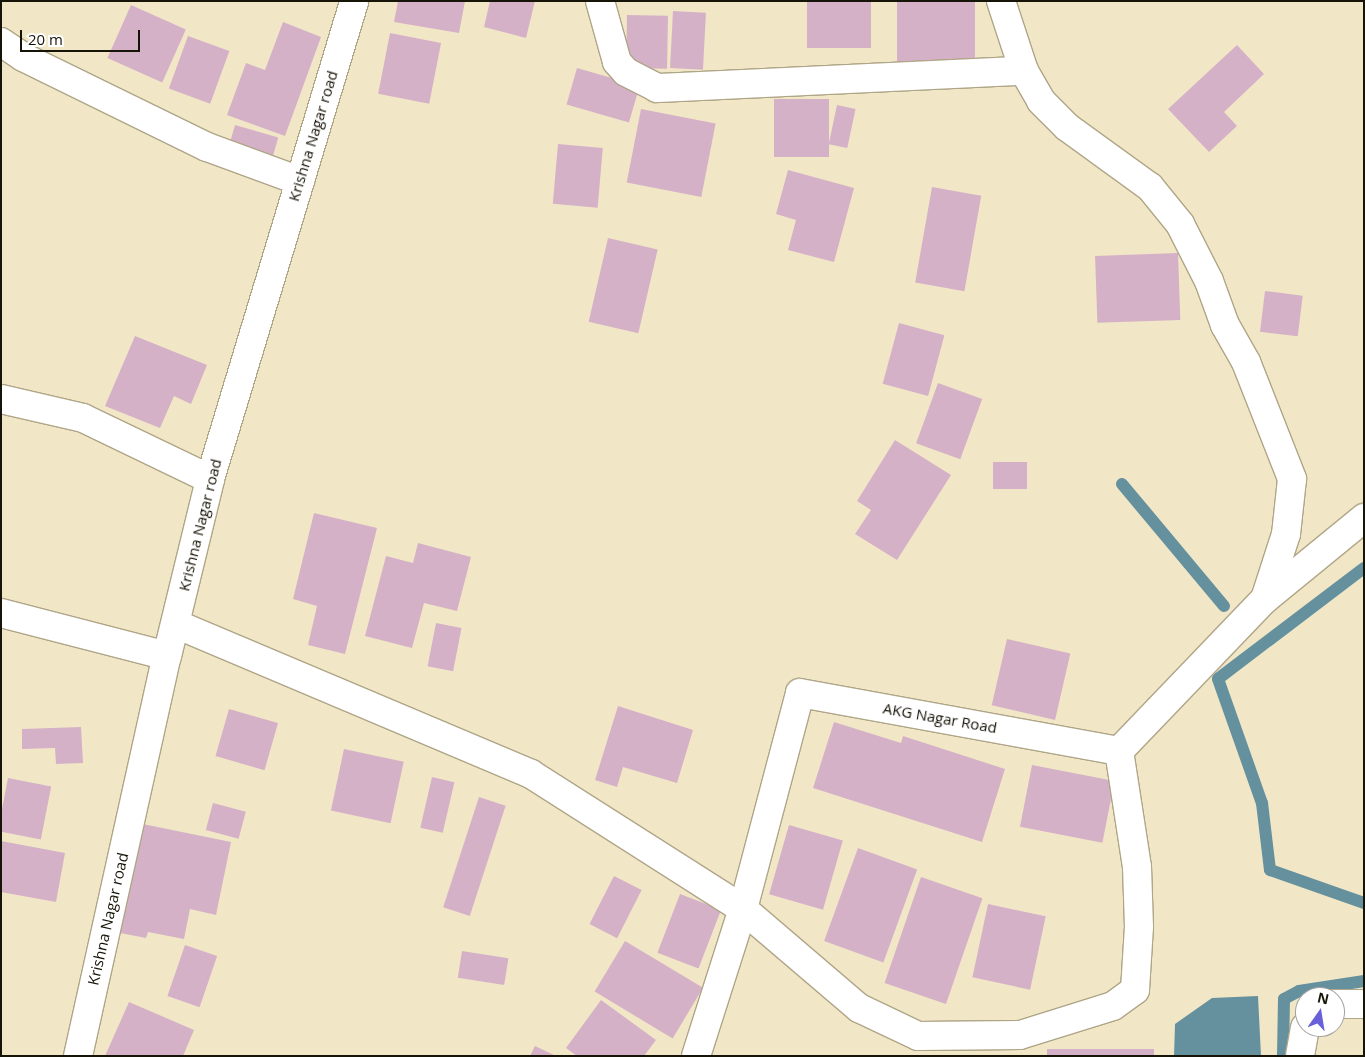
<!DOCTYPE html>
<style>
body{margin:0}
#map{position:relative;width:1365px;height:1057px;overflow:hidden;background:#f1e7c7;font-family:"Open Sans",sans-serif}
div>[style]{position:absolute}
.water>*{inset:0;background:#65909d}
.stream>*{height:12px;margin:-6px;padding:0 6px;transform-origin:6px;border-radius:6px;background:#65909d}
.building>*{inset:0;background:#d5b1c7;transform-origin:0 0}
.roads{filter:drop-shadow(1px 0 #afa587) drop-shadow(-1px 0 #afa587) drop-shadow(0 1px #afa587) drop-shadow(0 -1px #afa587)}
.minor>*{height:28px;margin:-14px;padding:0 14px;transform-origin:14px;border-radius:14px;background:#fff}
span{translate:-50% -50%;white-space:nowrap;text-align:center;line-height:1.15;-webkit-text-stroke:4.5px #fff;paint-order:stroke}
.street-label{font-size:15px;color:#161307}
.frame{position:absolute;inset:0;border:2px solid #161307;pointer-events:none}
.north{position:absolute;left:1295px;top:987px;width:50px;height:50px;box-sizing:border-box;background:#fff;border:1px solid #a2a19c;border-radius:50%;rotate:13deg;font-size:14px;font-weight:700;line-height:20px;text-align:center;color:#161307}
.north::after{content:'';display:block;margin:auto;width:18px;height:22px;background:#6760d9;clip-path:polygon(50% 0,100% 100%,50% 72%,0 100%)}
.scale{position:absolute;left:20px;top:30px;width:120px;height:22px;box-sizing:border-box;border:2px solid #161307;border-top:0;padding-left:6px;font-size:15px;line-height:18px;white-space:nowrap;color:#161307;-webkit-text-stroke:4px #fff;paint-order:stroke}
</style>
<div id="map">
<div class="water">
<i style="clip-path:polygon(1258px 996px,1261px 1056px,1174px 1056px,1175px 1024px,1212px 998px)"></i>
</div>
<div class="stream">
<i style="left:1122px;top:484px;width:159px;rotate:50.1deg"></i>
<i style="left:1364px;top:568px;width:183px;rotate:142.8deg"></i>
<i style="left:1218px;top:679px;width:132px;rotate:70.5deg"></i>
<i style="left:1262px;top:803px;width:67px;rotate:83.2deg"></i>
<i style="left:1270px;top:870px;width:100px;rotate:19.3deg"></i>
<i style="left:1283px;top:1056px;width:57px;rotate:-89deg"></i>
<i style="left:1284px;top:999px;width:17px;rotate:-28deg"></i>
<i style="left:1299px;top:991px;width:66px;rotate:-8.7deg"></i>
</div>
<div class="building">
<i style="clip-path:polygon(398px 1px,465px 1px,459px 33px,394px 22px)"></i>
<i style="clip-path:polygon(490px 1px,535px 1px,526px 38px,484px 27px)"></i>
<i style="left:807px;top:1px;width:64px;height:47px"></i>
<i style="left:897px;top:1px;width:78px;height:63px"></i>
<i style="left:131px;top:5px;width:60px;height:58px;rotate:24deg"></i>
<i style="left:673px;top:11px;width:33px;height:57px;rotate:3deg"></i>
<i style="left:627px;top:15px;width:41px;height:53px;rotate:1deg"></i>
<i style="clip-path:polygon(283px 22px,321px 37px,285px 136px,227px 115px,246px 63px,265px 70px)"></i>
<i style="left:390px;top:33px;width:52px;height:62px;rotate:11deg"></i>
<i style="left:188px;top:36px;width:44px;height:56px;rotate:20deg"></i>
<i style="clip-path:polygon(1237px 45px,1264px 74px,1224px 112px,1237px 126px,1209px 152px,1168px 109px)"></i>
<i style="left:577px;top:68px;width:65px;height:38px;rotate:16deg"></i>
<i style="left:774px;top:99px;width:55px;height:58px"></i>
<i style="left:837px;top:105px;width:19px;height:40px;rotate:12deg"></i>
<i style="left:641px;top:109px;width:76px;height:75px;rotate:11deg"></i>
<i style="left:235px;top:125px;width:45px;height:20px;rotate:16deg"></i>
<i style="left:558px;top:144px;width:45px;height:60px;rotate:5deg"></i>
<i style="clip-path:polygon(788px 170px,854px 188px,834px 262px,788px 250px,796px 220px,776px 214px)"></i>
<i style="left:932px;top:187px;width:50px;height:97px;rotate:10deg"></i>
<i style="left:608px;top:238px;width:51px;height:86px;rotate:13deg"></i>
<i style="left:1178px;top:253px;width:67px;height:83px;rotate:88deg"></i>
<i style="left:1265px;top:291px;width:38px;height:41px;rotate:7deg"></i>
<i style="left:899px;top:323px;width:47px;height:63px;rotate:15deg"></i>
<i style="clip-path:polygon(135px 336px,207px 365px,191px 404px,174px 396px,160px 428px,105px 406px)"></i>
<i style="left:938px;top:383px;width:47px;height:64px;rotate:20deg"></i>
<i style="clip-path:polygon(895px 440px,951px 475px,897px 560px,855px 534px,871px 510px,857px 501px)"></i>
<i style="left:993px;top:462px;width:34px;height:27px"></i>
<i style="clip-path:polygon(314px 513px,377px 528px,345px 654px,308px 645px,317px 606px,293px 599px)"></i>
<i style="clip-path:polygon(418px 543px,471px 557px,457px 611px,424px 603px,412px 648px,365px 636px,386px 556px,413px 563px)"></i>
<i style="left:436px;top:623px;width:26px;height:44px;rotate:11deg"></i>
<i style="left:1007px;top:639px;width:65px;height:68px;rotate:13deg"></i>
<i style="clip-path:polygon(618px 706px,693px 730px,677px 783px,623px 767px,617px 787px,595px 780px)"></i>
<i style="left:229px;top:709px;width:51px;height:49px;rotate:16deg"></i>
<i style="clip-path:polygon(834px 722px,901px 743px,903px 736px,1005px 769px,982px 842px,813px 788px)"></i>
<i style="clip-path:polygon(81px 727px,83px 763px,56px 764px,55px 748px,22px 749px,22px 729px)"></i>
<i style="left:344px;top:749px;width:61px;height:63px;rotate:12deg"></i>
<i style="left:1032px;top:765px;width:84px;height:63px;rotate:11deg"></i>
<i style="left:432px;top:777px;width:23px;height:52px;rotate:13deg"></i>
<i style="left:8px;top:778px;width:44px;height:54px;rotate:11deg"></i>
<i style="left:479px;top:797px;width:28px;height:116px;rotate:18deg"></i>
<i style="left:213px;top:803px;width:34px;height:28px;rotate:15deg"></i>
<i style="clip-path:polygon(138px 823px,231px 842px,216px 915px,190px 909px,184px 939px,148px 932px,146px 938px,115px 932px)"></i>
<i style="left:789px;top:825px;width:56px;height:72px;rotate:16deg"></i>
<i style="clip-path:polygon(1px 841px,65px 853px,56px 902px,1px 892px)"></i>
<i style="left:858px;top:848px;width:63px;height:99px;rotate:20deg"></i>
<i style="left:614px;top:876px;width:31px;height:54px;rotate:27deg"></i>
<i style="left:921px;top:877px;width:65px;height:112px;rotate:19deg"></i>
<i style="left:680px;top:894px;width:44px;height:63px;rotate:21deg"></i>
<i style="left:988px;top:904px;width:59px;height:75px;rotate:12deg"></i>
<i style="left:625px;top:941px;width:91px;height:59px;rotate:31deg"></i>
<i style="left:185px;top:945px;width:34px;height:54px;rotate:19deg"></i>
<i style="left:462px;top:951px;width:47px;height:27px;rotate:9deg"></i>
<i style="clip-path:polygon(601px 1000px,656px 1040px,644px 1056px,577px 1056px,566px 1048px)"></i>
<i style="clip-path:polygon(129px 1002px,194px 1030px,183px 1056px,105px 1056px)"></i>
<i style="clip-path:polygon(535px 1046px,556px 1056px,530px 1056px)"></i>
<i style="left:1047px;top:1049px;width:107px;height:7px"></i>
</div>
<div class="roads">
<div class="minor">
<i style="left:600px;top:1px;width:63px;rotate:74.4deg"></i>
<i style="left:617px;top:62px;width:13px;rotate:48deg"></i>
<i style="left:626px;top:72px;width:35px;rotate:27deg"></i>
<i style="left:657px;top:88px;width:367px;rotate:-2.7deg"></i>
<i style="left:1001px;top:1px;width:74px;rotate:71.8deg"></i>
<i style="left:1024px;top:71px;width:34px;rotate:60deg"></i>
<i style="left:1041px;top:101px;width:37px;rotate:45deg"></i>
<i style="left:1067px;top:127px;width:102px;rotate:35.9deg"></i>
<i style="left:1150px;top:187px;width:48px;rotate:51deg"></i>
<i style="left:1180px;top:224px;width:64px;rotate:63deg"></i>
<i style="left:1209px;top:281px;width:47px;rotate:70deg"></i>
<i style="left:1225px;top:325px;width:43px;rotate:60.4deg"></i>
<i style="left:1246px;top:362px;width:126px;rotate:68.5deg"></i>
<i style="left:1292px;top:479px;width:55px;rotate:96.2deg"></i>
<i style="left:1286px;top:534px;width:68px;rotate:107.9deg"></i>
<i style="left:1px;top:42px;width:27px;rotate:34deg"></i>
<i style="left:23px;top:57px;width:205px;rotate:26.1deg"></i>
<i style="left:207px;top:147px;width:99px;rotate:20.1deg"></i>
<i style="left:1px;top:399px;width:84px;rotate:13deg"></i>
<i style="left:83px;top:418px;width:141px;rotate:25.7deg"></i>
<i style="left:1px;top:613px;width:171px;rotate:14.5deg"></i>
<i style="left:176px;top:624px;width:385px;rotate:22.9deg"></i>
<i style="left:531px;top:774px;width:251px;rotate:32.5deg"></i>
<i style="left:743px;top:909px;width:153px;rotate:40.5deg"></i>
<i style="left:859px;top:1008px;width:65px;rotate:25.4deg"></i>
<i style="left:918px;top:1036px;width:102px;rotate:-0.6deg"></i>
<i style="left:1020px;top:1035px;width:97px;rotate:-17.3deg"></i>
<i style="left:1113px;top:1006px;width:27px;rotate:-36deg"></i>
<i style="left:1135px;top:990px;width:63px;rotate:-86.4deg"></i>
<i style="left:1139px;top:927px;width:60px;rotate:-91.9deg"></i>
<i style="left:1137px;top:867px;width:117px;rotate:-98.8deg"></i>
<i style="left:1335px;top:1004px;width:29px"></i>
<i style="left:78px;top:1056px;width:410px;rotate:-77.5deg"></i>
<i style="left:167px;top:656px;width:182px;rotate:-76.3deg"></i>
<i style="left:210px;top:479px;width:499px;rotate:-73.2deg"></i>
<i style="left:696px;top:1056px;width:154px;rotate:-72.3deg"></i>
<i style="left:743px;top:909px;width:223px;rotate:-75.2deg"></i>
<i style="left:800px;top:693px;width:324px;rotate:10.3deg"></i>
<i style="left:1119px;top:751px;width:211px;rotate:-46.2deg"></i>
<i style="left:1265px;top:599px;width:128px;rotate:-39.3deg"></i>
<i style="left:1300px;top:1056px;width:29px;rotate:-80deg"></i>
</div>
</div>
<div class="street-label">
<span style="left:313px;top:136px;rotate:-73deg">Krishna Nagar road</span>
<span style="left:200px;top:525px;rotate:-76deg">Krishna Nagar road</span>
<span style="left:940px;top:718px;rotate:10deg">AKG Nagar Road</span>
<span style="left:108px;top:919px;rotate:-77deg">Krishna Nagar road</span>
</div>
<div class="frame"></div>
<div class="north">N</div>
<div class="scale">20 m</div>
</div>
